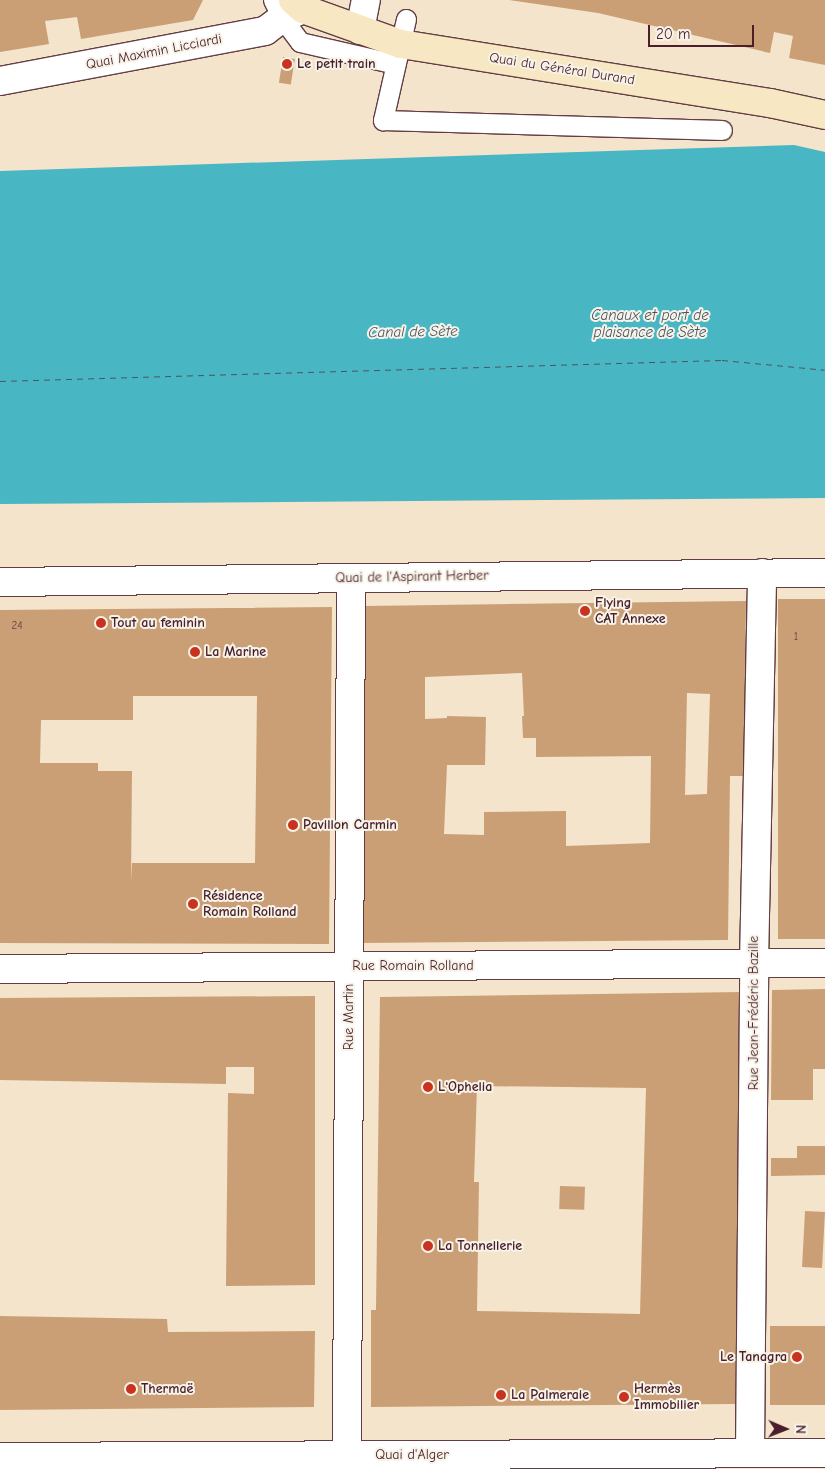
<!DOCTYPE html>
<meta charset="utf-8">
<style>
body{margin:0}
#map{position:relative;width:825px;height:1469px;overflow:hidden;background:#f3e4cb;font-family:"Comic Neue",sans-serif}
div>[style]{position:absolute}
.water>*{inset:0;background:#49b6c4}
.ferry>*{height:1px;margin-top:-0.5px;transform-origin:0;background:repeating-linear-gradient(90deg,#4a5461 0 6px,transparent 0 11px)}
.building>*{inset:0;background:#cb9f75;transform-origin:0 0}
.roads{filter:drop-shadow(1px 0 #633d43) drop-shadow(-1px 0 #633d43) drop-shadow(0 1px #633d43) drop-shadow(0 -1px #633d43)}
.lane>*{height:19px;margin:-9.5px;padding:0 9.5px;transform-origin:9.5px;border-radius:9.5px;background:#fff}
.street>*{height:28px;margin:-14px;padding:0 14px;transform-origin:14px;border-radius:14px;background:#fff}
.secondary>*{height:28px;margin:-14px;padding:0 14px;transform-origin:14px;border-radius:14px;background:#f7e8c3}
.dots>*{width:14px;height:14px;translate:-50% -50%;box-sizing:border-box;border:2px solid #f7f3e8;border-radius:50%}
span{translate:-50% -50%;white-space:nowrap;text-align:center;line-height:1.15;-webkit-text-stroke:4px #f7f3e8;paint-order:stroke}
.number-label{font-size:11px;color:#6a3f3e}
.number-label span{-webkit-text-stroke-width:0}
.street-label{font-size:14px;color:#4a1f2b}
.poi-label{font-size:14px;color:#4a1f2b;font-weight:700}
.left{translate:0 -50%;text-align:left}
.right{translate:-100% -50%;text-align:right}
.water-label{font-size:15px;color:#4a5461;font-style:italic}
.north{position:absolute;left:760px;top:1404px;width:50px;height:50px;-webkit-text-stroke:4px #f7f3e8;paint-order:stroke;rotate:91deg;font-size:14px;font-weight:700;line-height:20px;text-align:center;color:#4a1f2b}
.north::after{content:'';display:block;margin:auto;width:18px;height:22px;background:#4a1f2b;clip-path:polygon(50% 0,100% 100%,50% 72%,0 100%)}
.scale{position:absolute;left:648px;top:25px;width:106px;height:22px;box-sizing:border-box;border:2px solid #4a1f2b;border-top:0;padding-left:6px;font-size:15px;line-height:18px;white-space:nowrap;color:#4a1f2b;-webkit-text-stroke:4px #f7f3e8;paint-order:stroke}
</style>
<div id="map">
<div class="water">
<i style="clip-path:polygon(794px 145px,825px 152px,825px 498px,0 504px,0 171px)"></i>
</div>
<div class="ferry">
<i style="left:0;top:381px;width:722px;rotate:-1.67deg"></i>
<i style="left:722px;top:360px;width:103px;rotate:5.5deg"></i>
</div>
<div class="building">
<i style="clip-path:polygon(0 0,203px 0,193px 20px,81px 39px,77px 17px,45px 21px,49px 44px,0 52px)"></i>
<i style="clip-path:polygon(509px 0,825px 0,825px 65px,789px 58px,793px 36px,774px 32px,770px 53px,598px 13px)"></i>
<i style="left:283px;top:57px;width:12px;height:26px;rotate:9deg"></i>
<i style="left:778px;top:599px;width:47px;height:340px"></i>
<i style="clip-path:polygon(evenodd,746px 601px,744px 776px,730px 776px,728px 940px,359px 943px,365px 606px,746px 601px,522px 673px,524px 716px,522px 716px,523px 738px,536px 738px,536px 757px,651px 756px,650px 843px,566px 846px,566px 811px,484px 812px,484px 835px,444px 834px,447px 765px,485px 765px,486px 717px,447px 716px,447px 718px,425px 719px,425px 677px,522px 673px,746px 601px,687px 693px,710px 694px,707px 794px,685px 795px,687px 693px)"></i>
<i style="clip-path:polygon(evenodd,332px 607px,329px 944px,0 943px,0 610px,332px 607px,133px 696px,257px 696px,255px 863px,132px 863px,131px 881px,132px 771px,98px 771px,98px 763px,40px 763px,41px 720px,133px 720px,133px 696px)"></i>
<i style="clip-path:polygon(825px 989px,825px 1069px,813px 1069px,813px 1100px,771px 1100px,772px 990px)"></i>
<i style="clip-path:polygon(evenodd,742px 992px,735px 1404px,371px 1407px,371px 1310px,376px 1310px,380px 997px,742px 992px,477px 1086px,646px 1088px,640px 1314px,477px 1311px,479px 1182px,474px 1182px,477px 1086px)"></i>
<i style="clip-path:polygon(315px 996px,315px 1285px,226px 1286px,228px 1093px,254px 1094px,254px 1067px,226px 1067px,226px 1084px,0 1080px,0 998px)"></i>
<i style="clip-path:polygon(797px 1146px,825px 1146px,825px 1175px,771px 1176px,771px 1158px,797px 1158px)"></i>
<i style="left:560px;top:1186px;width:25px;height:23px;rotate:2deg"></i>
<i style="left:805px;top:1211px;width:20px;height:56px;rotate:3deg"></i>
<i style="clip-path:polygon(0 1316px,167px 1319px,168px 1332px,315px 1331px,314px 1407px,0 1410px)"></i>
<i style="left:770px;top:1326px;width:55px;height:79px"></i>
</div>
<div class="roads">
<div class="lane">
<i style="left:273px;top:0;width:20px;rotate:63deg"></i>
<i style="left:282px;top:18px;width:30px;rotate:53deg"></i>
<i style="left:300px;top:42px;width:98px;rotate:13deg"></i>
<i style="left:406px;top:19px;width:104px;rotate:102.8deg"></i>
<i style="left:383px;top:120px;width:339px;rotate:1.7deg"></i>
</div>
<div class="street">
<i style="left:360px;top:30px;width:31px;rotate:-79deg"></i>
<i style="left:0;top:81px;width:270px;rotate:-10.7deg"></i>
<i style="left:265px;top:31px;width:21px;rotate:-37deg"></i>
<i style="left:282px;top:18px;width:23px;rotate:-23deg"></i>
<i style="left:0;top:582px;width:825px;rotate:-0.63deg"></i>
<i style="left:0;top:969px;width:825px;rotate:-0.42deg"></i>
<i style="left:750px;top:1453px;width:490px;rotate:-89.5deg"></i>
<i style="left:754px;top:963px;width:390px;rotate:-88.8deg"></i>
<i style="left:347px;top:1455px;width:877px;rotate:-89.74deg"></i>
<i style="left:0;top:1457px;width:825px;rotate:-0.28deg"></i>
</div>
<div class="secondary">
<i style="left:293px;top:0;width:13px;rotate:42deg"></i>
<i style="left:303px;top:9px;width:104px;rotate:19.7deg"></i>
<i style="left:401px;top:44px;width:374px;rotate:9.1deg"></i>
<i style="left:770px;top:103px;width:56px;rotate:12.3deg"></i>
</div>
</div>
<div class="dots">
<i style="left:287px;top:64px;background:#c8321e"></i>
<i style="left:585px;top:611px;background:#c8321e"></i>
<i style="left:101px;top:623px;background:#c8321e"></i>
<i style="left:195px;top:652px;background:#c8321e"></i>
<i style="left:293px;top:825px;background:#c8321e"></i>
<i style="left:193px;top:904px;background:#c8321e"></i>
<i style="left:428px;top:1087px;background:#c8321e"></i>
<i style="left:428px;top:1246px;background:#c8321e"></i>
<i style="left:797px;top:1357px;background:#c8321e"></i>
<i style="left:131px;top:1389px;background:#c8321e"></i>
<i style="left:501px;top:1395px;background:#c8321e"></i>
<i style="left:624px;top:1397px;background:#c8321e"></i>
</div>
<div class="number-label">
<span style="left:17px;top:626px">24</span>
<span style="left:796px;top:637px">1</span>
</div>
<div class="street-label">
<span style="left:154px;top:52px;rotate:-11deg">Quai Maximin Licciardi</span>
<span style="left:562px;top:69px;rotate:9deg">Quai du Général Durand</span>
<span style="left:412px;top:577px;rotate:-1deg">Quai de l'Aspirant Herber</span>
<span style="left:413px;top:966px">Rue Romain Rolland</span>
<span style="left:754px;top:1013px;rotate:-90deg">Rue Jean-Frédéric Bazille</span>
<span style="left:349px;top:1017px;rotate:-90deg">Rue Martin</span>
<span style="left:412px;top:1455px">Quai d'Alger</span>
</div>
<div class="poi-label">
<span class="left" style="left:297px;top:64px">Le petit train</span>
<span class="left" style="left:595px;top:611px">Flying<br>CAT Annexe</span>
<span class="left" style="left:111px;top:623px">Tout au feminin</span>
<span class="left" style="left:205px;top:652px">La Marine</span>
<span class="left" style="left:303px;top:825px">Pavillon Carmin</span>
<span class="left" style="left:203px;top:904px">Résidence<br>Romain Rolland</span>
<span class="left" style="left:438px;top:1087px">L'Ophelia</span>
<span class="left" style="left:438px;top:1246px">La Tonnellerie</span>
<span class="right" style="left:787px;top:1357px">Le Tanagra</span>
<span class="left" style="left:141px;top:1389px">Thermaë</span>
<span class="left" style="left:634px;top:1397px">Hermès<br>Immobilier</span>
<span class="left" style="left:511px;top:1395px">La Palmeraie</span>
</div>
<div class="water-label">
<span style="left:650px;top:324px">Canaux et port de<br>plaisance de Sète</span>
<span style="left:413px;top:332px;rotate:-1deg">Canal de Sète</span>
</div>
<div class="north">N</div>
<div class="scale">20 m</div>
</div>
